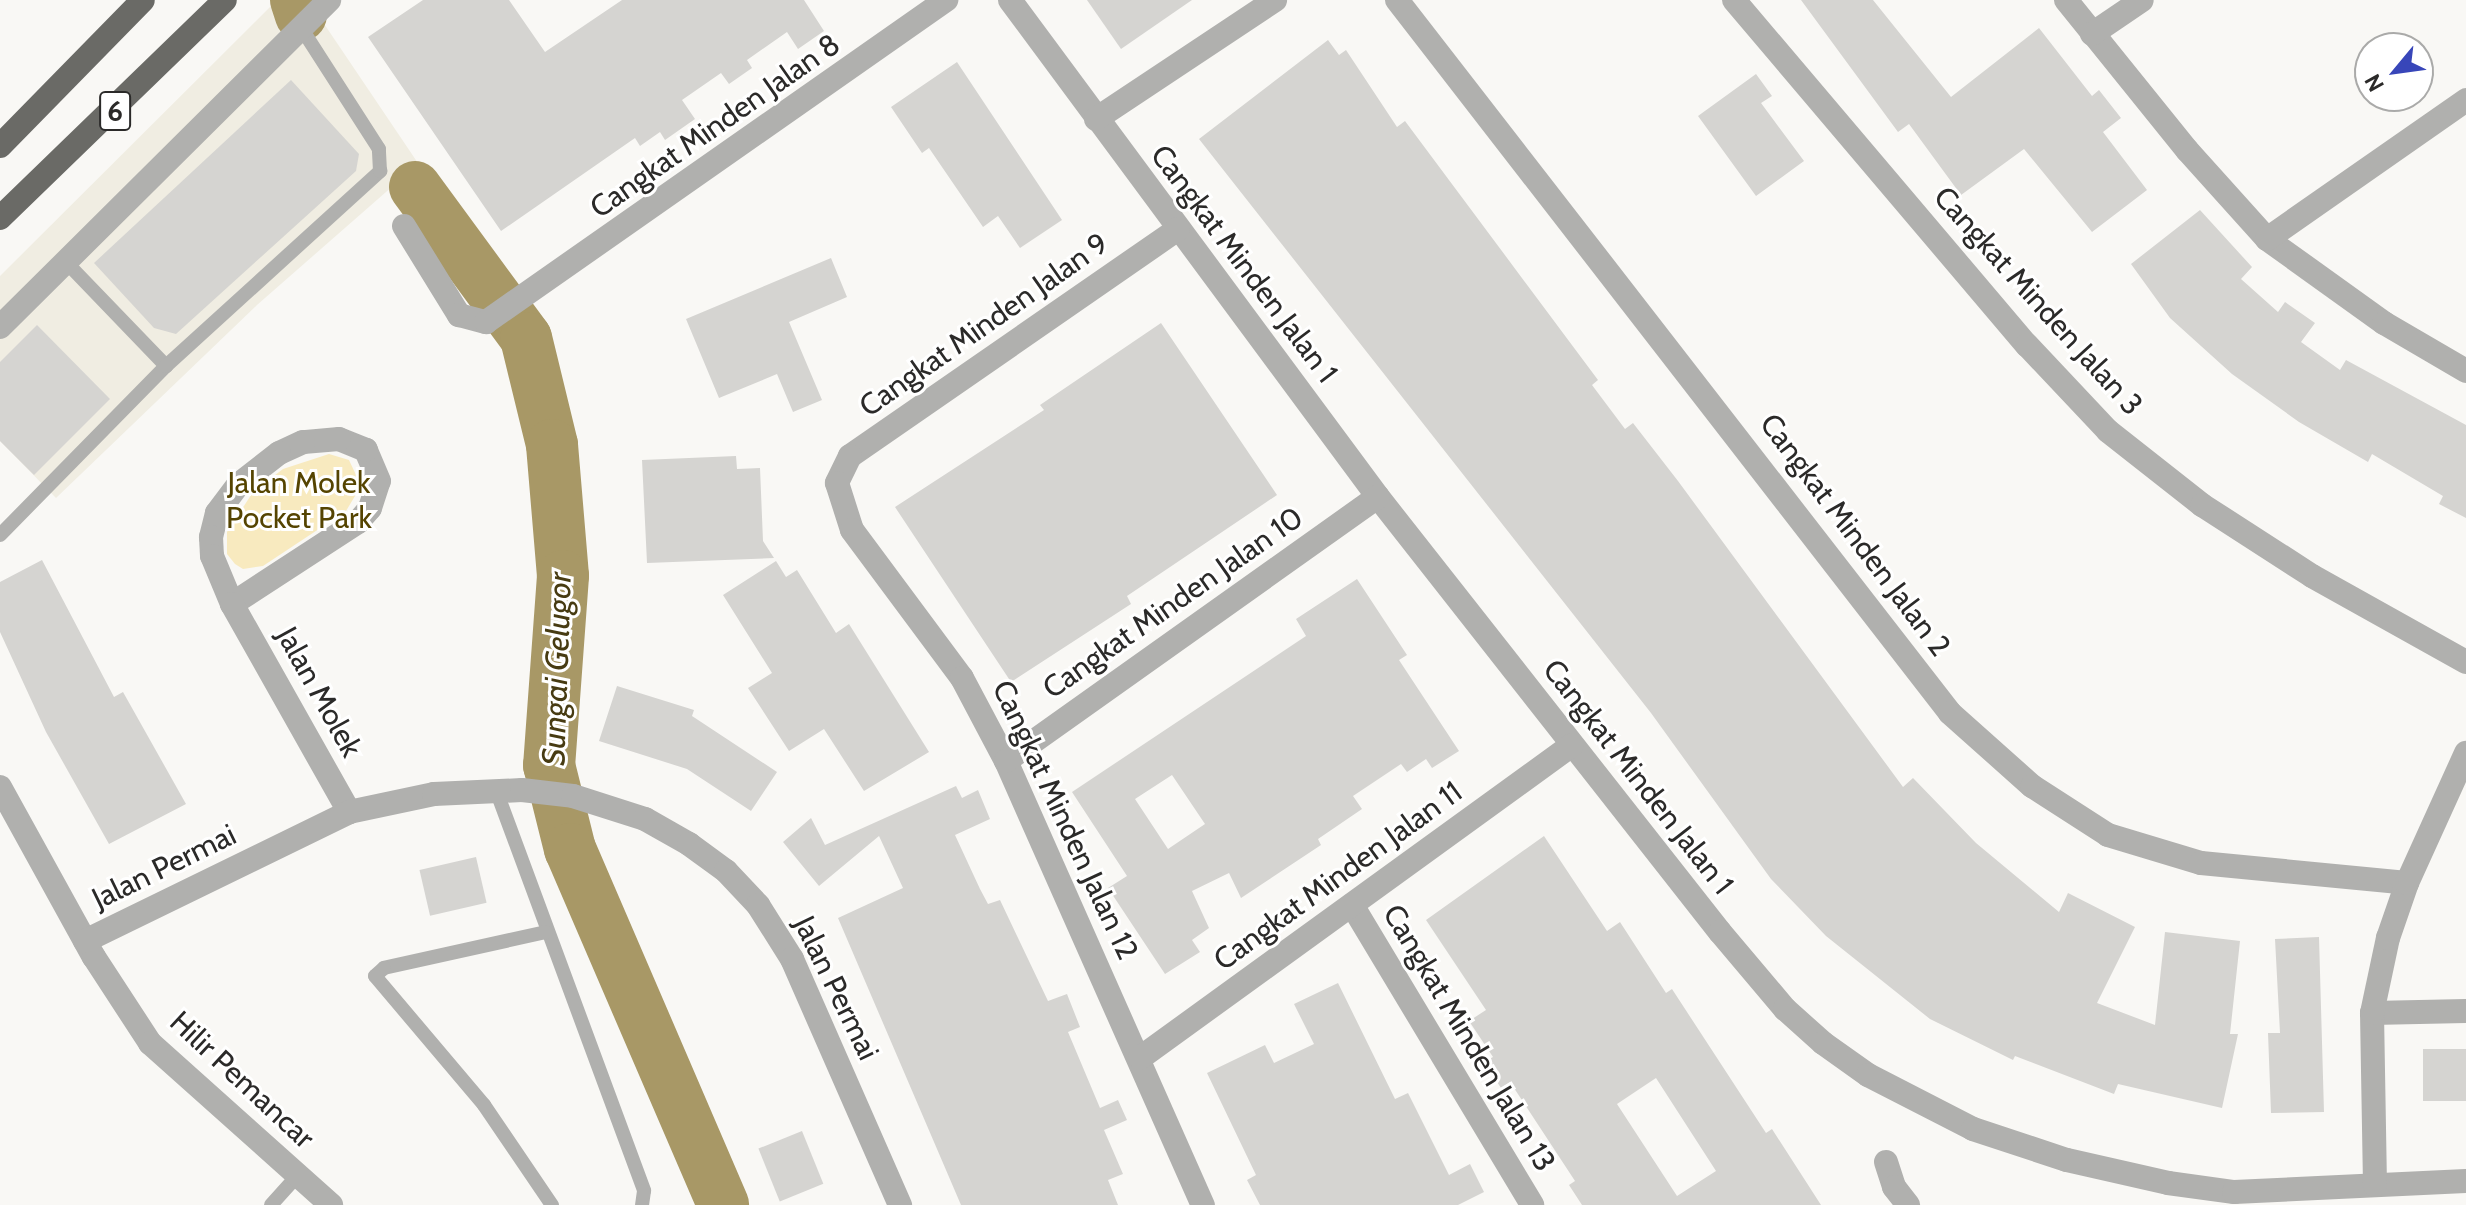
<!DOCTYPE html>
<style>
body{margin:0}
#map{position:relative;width:2466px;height:1205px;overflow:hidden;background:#f9f8f5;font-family:Cabin,sans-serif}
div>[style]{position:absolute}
.built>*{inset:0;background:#f0ede2}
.green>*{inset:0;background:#f8eabf}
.river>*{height:52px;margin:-26px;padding:0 26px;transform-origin:26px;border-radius:26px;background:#a89866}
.building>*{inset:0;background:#d5d4d1;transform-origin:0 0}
.service>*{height:14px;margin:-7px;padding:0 7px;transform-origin:7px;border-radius:7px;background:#b0b0ae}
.minor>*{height:24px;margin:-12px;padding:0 12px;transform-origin:12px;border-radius:12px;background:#b0b0ae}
.trunk>*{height:24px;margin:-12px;padding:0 12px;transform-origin:12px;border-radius:12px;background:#6a6a66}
span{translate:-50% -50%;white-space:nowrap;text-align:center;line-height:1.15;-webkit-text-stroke:6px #fff;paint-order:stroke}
.shield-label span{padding:2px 6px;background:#fff;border:2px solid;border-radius:6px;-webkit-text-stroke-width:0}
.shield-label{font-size:28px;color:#2b2a29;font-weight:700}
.street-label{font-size:30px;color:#2b2a29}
.park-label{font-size:30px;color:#554401}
.water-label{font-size:32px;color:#473b12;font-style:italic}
.north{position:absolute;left:2354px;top:32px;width:80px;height:80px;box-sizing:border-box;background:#fff;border:2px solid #aaaaa9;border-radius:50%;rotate:241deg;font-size:22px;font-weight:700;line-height:32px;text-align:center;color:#2b2a29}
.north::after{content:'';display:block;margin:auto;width:28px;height:36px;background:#3846b9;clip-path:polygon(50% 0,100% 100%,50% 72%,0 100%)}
</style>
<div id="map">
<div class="built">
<i style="clip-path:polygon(277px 0,308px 0,428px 178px,402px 196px,394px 185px,257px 305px,56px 498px,0 441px,0 276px)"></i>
</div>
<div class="green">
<i style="clip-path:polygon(329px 454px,349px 460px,356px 475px,355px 496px,346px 511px,263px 566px,243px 569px,235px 564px,227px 554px,227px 532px,253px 492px,283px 469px)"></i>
</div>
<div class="river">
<i style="left:296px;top:0;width:16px;rotate:72deg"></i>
<i style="left:415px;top:187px;width:187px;rotate:53.7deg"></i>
<i style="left:526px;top:338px;width:110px;rotate:76.3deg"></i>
<i style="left:552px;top:445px;width:131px;rotate:85.2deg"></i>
<i style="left:563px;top:576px;width:190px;rotate:94.2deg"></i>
<i style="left:549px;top:765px;width:87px;rotate:76deg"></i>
<i style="left:570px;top:849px;width:387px;rotate:66.7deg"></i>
</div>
<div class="building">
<i style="clip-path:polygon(423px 0,509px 0,545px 52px,622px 0,804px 0,824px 31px,798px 49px,787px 32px,747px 60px,752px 68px,729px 84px,721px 73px,682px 100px,695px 119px,665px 140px,660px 132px,640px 146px,635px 138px,501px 231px,368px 37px)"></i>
<i style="clip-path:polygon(1087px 0,1192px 0,1121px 49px)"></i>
<i style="clip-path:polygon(1801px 0,1873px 0,1951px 97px,2039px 28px,2092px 96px,2099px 90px,2121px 118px,2103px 132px,2147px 190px,2092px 232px,2024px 149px,1961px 195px,1909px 124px,1898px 132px)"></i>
<i style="clip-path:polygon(1328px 40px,1339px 55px,1346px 50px,1397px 127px,1405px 121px,1598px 380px,1592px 385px,1625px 429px,1633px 423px,1678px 481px,1903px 787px,1913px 778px,1976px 843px,2059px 912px,2068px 893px,2135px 927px,2097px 1003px,2155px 1025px,2165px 932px,2240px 941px,2230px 1034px,2238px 1034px,2222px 1108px,2118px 1084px,2114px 1094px,2015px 1056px,2013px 1060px,1930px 1019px,1826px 936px,1771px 879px,1651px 713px,1199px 139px)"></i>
<i style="clip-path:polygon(957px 62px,1062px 220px,1020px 248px,998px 216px,983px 227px,929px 148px,922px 153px,891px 107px)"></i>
<i style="clip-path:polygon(1756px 74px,1772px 96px,1761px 103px,1804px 161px,1756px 196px,1698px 116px)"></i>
<i style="clip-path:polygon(291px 80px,359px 154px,356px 171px,176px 334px,154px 328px,94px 263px)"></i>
<i style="clip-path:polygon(2200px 210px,2252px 267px,2241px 279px,2278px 312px,2285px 302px,2315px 323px,2301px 342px,2340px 370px,2346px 360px,2466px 425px,2466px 518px,2439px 504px,2443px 496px,2372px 454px,2368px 462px,2299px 422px,2232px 374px,2170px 318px,2131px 264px)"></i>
<i style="clip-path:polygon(831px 258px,847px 297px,789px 322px,822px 400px,793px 412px,777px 374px,719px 398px,686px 319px)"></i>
<i style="clip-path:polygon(1161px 323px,1277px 495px,1127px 596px,1131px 604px,1011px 682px,895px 507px,1044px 410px,1040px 405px)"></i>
<i style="clip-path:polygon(37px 325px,110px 399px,34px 475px,0 441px,0 362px)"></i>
<i style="clip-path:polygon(736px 456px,737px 469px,760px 468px,763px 541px,774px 558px,647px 563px,642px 460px)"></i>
<i style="clip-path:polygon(42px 560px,114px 697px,123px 692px,186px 804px,109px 844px,46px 732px,0 632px,0 582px)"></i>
<i style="clip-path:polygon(776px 561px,786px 577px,797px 570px,836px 633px,849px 624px,929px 752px,864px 791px,824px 729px,789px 751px,748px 688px,772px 673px,723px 595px)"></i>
<i style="clip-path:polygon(evenodd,1357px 579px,1407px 655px,1399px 660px,1459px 751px,1432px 768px,1426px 759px,1407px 772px,1401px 764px,1353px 796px,1362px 809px,1318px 839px,1321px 845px,1241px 898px,1229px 873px,1192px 891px,1209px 928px,1192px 940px,1200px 952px,1165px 974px,1108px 888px,1127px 876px,1072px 792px,1306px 636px,1296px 619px,1357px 579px,1172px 775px,1205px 824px,1168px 849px,1135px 799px,1172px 775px)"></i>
<i style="clip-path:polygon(617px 686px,694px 710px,692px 716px,777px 772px,751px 811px,687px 769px,599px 741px)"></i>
<i style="clip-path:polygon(956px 786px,962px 798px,978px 790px,990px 819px,955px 835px,980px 889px,988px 904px,1000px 900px,1048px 1001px,1067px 994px,1080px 1027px,1068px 1032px,1100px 1108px,1118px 1100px,1127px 1120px,1104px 1130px,1123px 1174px,1108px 1180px,1118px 1205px,961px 1205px,838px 918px,903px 888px,879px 836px,819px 886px,783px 842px,811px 818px,825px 845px)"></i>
<i style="clip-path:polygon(evenodd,1544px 836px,1607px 931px,1620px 922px,1666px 993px,1672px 989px,1766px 1133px,1772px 1129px,1821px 1205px,1582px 1205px,1569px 1185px,1575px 1181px,1510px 1082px,1501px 1088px,1484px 1062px,1493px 1057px,1469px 1021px,1486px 1010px,1426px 920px,1544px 836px,1656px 1078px,1716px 1171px,1677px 1196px,1617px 1104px,1656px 1078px)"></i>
<i style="left:476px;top:857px;width:47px;height:58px;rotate:77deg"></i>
<i style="clip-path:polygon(2319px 937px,2324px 1112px,2271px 1113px,2268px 1033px,2280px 1033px,2275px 939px)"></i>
<i style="clip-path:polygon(1338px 983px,1395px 1099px,1408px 1093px,1449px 1175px,1470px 1164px,1484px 1192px,1458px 1205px,1260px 1205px,1247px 1180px,1256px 1175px,1207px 1073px,1265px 1045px,1274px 1063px,1314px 1044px,1294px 1004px)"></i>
<i style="left:2466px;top:1049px;width:52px;height:43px;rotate:90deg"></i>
<i style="left:802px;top:1131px;width:57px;height:47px;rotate:68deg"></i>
</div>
<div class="service">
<i style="left:65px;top:261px;width:146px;rotate:46.1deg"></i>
<i style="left:0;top:535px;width:237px;rotate:-45.5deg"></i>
<i style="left:166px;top:366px;width:290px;rotate:-42.3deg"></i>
<i style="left:380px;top:171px;width:22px;rotate:-93deg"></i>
<i style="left:379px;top:149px;width:143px;rotate:-122.7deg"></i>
<i style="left:496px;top:790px;width:427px;rotate:69.7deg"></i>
<i style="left:644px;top:1191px;width:14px;rotate:98deg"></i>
<i style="left:546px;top:932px;width:166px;rotate:167.5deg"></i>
<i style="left:384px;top:968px;width:12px;rotate:138deg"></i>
<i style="left:375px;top:976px;width:169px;rotate:49.8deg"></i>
<i style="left:484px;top:1105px;width:121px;rotate:55.8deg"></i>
<i style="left:271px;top:1205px;width:40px;rotate:-48deg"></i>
</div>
<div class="minor">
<i style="left:1010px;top:0;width:618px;rotate:53.48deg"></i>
<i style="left:1378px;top:497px;width:553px;rotate:51.83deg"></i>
<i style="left:1720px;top:932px;width:101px;rotate:49.8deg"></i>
<i style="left:1785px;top:1009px;width:51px;rotate:41.8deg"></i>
<i style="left:1823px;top:1043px;width:55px;rotate:35.4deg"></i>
<i style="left:1868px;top:1075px;width:118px;rotate:27.2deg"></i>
<i style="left:1973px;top:1129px;width:99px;rotate:18.3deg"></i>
<i style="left:2067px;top:1160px;width:104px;rotate:12.8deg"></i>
<i style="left:2168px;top:1183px;width:67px;rotate:7.8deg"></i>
<i style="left:2234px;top:1192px;width:232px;rotate:-2.7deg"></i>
<i style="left:1397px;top:0;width:902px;rotate:52.2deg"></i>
<i style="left:1950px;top:713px;width:110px;rotate:41.7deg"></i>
<i style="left:2032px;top:786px;width:90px;rotate:32.8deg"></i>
<i style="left:2108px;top:835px;width:97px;rotate:16.8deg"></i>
<i style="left:2201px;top:863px;width:207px;rotate:5.5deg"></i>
<i style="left:1734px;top:0;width:453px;rotate:49.7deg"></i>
<i style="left:2027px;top:345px;width:118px;rotate:46.7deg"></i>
<i style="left:2108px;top:431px;width:120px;rotate:38.2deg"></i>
<i style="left:2202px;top:505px;width:131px;rotate:32.8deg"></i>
<i style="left:2312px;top:576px;width:176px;rotate:29.2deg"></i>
<i style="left:2066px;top:0;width:193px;rotate:51.1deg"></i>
<i style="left:2187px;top:150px;width:120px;rotate:48deg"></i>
<i style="left:2267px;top:239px;width:144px;rotate:35.7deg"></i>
<i style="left:2384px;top:323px;width:95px;rotate:30.3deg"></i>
<i style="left:2092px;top:34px;width:60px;rotate:-34.2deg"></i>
<i style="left:1096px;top:119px;width:215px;rotate:-33.6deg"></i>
<i style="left:404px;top:226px;width:105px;rotate:58.3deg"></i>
<i style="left:459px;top:315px;width:28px;rotate:15deg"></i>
<i style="left:486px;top:322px;width:562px;rotate:-34.99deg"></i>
<i style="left:1178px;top:229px;width:399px;rotate:145.3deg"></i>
<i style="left:850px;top:456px;width:30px;rotate:116deg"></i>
<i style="left:837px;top:483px;width:49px;rotate:72.3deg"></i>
<i style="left:852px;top:530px;width:184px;rotate:53.4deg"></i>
<i style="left:962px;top:678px;width:94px;rotate:62.1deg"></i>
<i style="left:1006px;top:761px;width:486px;rotate:66.1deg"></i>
<i style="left:2267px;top:239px;width:243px;rotate:-34.9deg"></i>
<i style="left:0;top:327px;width:464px;rotate:-44.8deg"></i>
<i style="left:232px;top:604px;width:150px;rotate:-33.1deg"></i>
<i style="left:358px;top:522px;width:18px;rotate:-49deg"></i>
<i style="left:370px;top:508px;width:28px;rotate:-72deg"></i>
<i style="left:379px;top:481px;width:34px;rotate:-113deg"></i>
<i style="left:366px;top:450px;width:29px;rotate:-158deg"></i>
<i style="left:339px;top:439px;width:36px;rotate:175deg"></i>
<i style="left:303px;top:442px;width:26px;rotate:155deg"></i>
<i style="left:279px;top:453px;width:52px;rotate:142deg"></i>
<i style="left:238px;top:485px;width:35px;rotate:127deg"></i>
<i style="left:217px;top:513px;width:25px;rotate:104deg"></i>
<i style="left:211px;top:537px;width:19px;rotate:87deg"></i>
<i style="left:212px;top:556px;width:52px;rotate:67.4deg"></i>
<i style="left:232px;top:604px;width:239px;rotate:60.6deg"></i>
<i style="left:1006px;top:761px;width:456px;rotate:-35.4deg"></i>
<i style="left:0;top:787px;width:194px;rotate:61.1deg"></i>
<i style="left:94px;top:957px;width:103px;rotate:56.9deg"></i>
<i style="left:150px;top:1043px;width:243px;rotate:41.8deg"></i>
<i style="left:1352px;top:905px;width:350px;rotate:59deg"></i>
<i style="left:85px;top:941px;width:294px;rotate:-26deg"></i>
<i style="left:349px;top:812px;width:87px;rotate:-12deg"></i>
<i style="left:434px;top:794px;width:88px;rotate:-2.6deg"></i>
<i style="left:522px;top:790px;width:51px;rotate:6.7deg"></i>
<i style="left:573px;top:796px;width:76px;rotate:17.7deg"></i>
<i style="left:645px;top:819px;width:51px;rotate:29.6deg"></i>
<i style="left:689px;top:844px;width:46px;rotate:36.1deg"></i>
<i style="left:726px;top:871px;width:47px;rotate:46.7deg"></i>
<i style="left:758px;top:905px;width:64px;rotate:57.8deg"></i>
<i style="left:792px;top:959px;width:269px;rotate:66.3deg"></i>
<i style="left:2372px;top:1013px;width:94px;rotate:-1.2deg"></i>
<i style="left:1140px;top:1058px;width:533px;rotate:-35.92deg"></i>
<i style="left:1886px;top:1162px;width:26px;rotate:72deg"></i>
<i style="left:1894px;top:1187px;width:23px;rotate:52deg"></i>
<i style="left:2375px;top:1185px;width:172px;rotate:-91deg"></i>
<i style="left:2372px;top:1013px;width:77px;rotate:-78deg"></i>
<i style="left:2388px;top:938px;width:58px;rotate:-70.9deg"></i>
<i style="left:2407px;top:883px;width:143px;rotate:-65.6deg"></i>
</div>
<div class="trunk">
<i style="left:0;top:146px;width:204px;rotate:-45.6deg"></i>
<i style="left:0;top:218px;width:313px;rotate:-44.1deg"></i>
</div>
<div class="shield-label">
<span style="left:115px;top:111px">6</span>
</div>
<div class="street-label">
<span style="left:715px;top:126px;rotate:-35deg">Cangkat Minden Jalan 8</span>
<span style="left:1244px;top:264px;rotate:53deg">Cangkat Minden Jalan 1</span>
<span style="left:2038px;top:301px;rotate:48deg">Cangkat Minden Jalan 3</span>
<span style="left:984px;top:325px;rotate:-35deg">Cangkat Minden Jalan 9</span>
<span style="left:1855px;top:535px;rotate:53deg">Cangkat Minden Jalan 2</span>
<span style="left:1173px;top:603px;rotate:-35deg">Cangkat Minden Jalan 10</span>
<span style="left:319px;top:692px;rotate:61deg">Jalan Molek</span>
<span style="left:1638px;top:777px;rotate:52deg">Cangkat Minden Jalan 1</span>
<span style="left:1065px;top:820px;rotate:65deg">Cangkat Minden Jalan 12</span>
<span style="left:164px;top:867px;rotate:-26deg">Jalan Permai</span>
<span style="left:1338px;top:876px;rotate:-36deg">Cangkat Minden Jalan 11</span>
<span style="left:836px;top:988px;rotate:64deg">Jalan Permai</span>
<span style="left:1469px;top:1038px;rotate:59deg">Cangkat Minden Jalan 13</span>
<span style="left:242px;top:1080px;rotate:43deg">Hilir Pemancar</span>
</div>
<div class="park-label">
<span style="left:299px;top:500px">Jalan Molek<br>Pocket Park</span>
</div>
<div class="water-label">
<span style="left:557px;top:669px;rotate:-88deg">Sungai Gelugor</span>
</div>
<div class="north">N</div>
</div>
